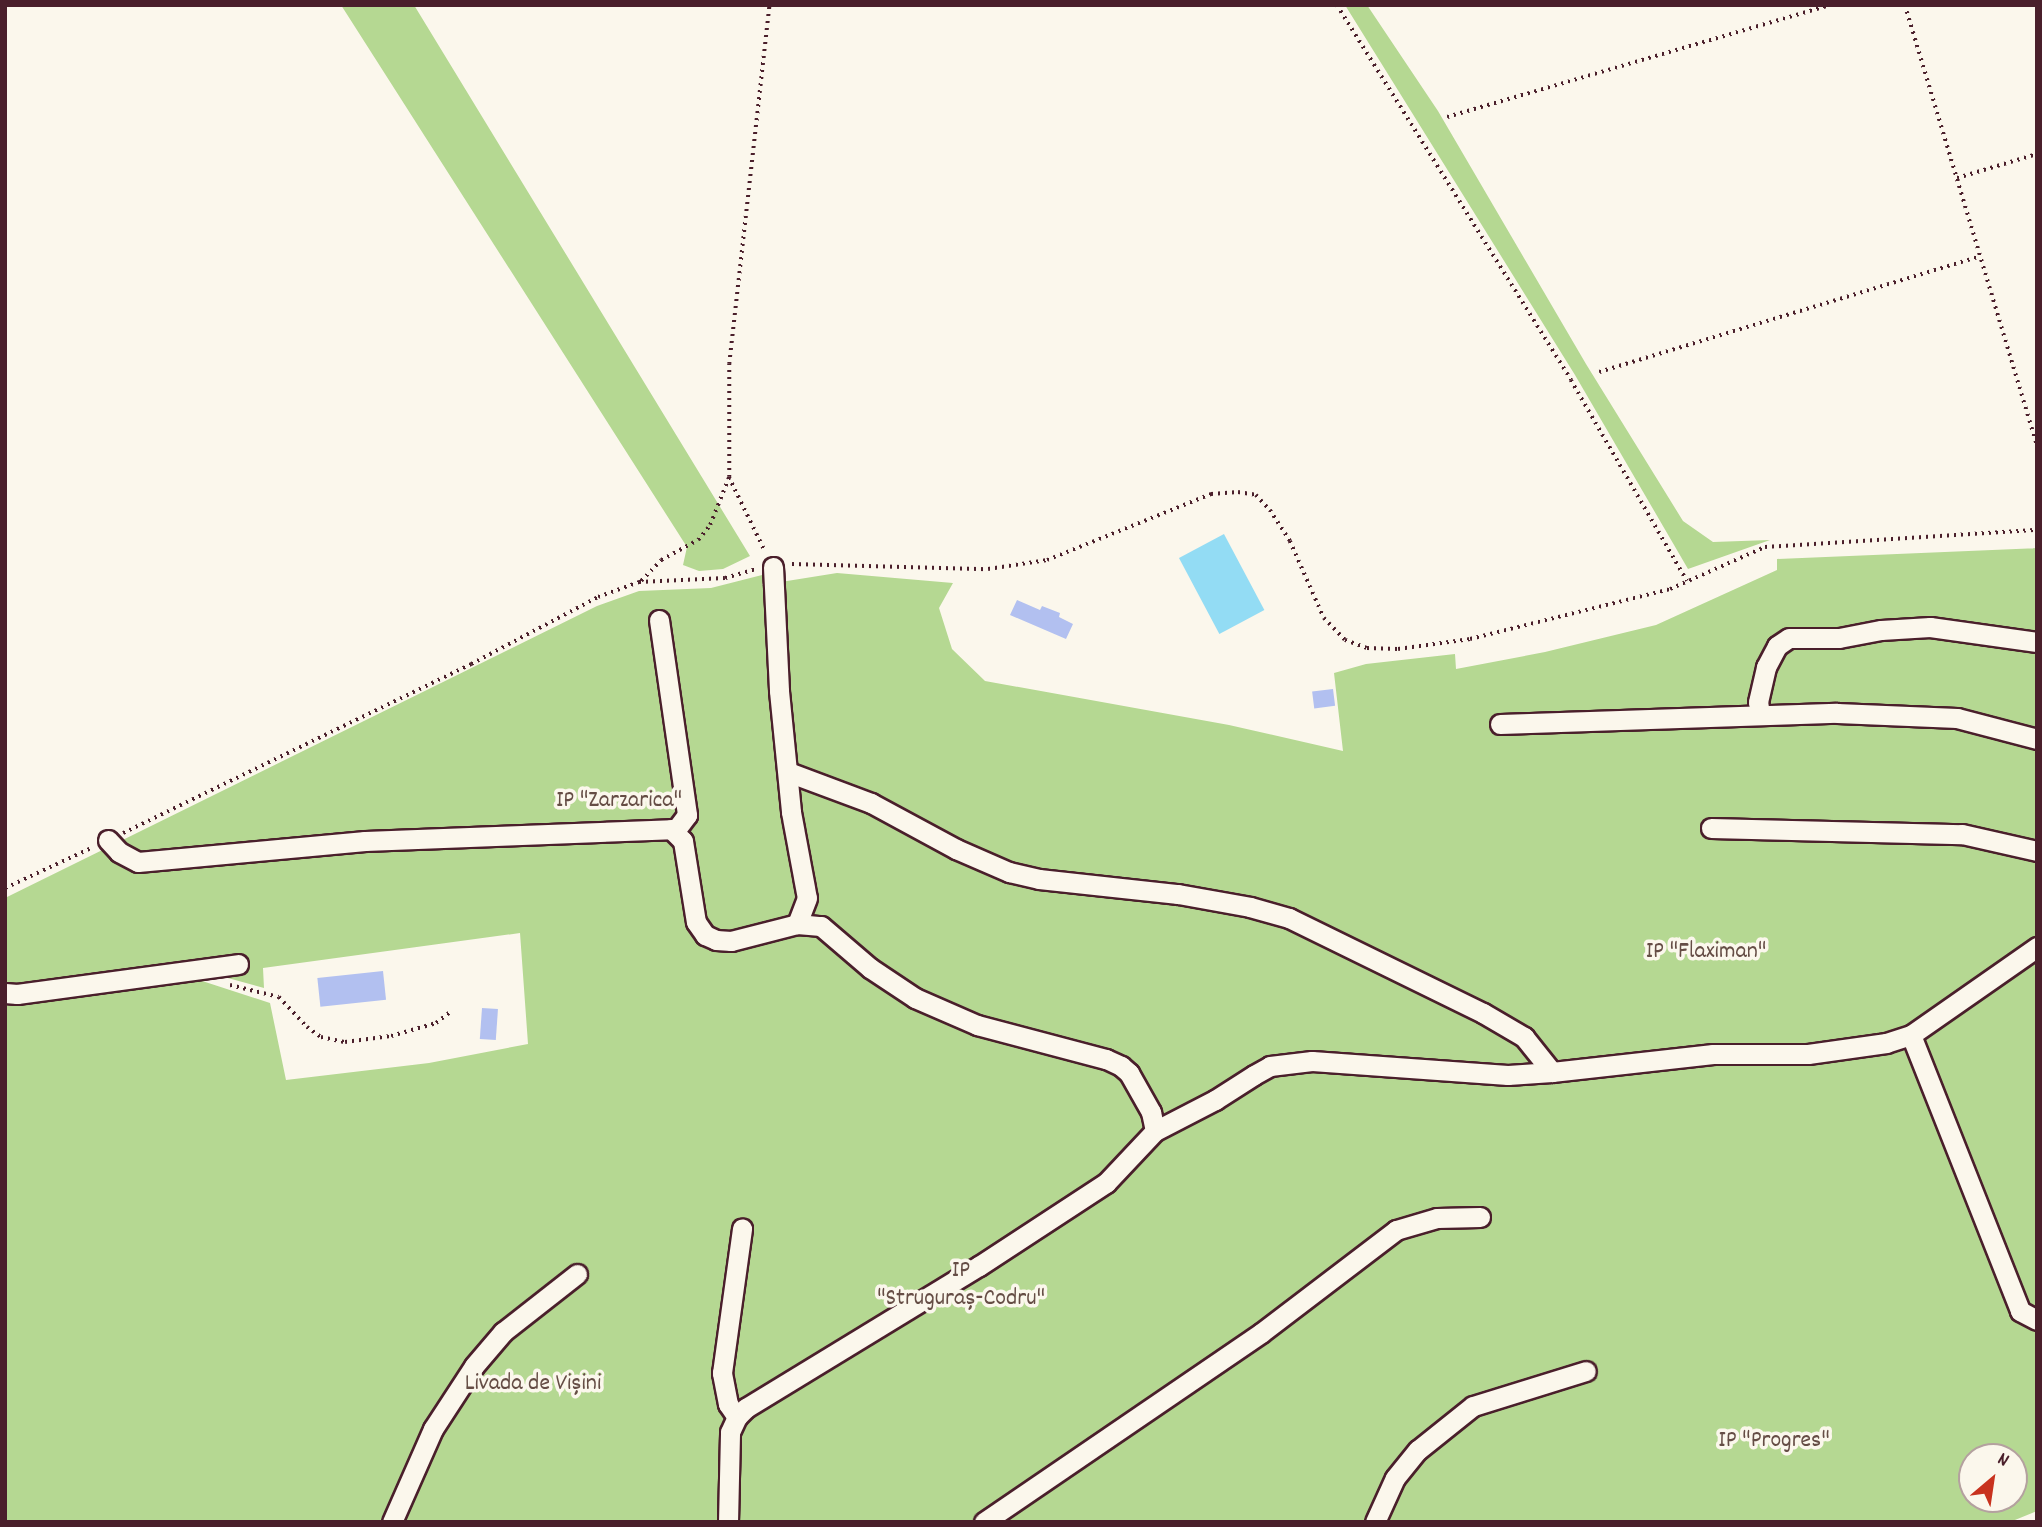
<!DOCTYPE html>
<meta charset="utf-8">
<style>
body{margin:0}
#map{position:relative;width:2042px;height:1527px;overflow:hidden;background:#fbf7ec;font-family:Dekko,sans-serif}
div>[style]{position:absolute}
.green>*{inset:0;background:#b5d892}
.water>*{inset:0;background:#93dcf4;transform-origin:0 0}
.building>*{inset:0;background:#b2c0f0;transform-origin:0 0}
.path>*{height:3.5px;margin-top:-1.75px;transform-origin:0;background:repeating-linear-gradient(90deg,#4a1f2b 0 2px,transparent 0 7px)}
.roads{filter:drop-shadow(2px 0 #4a1f2b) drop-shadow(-2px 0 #4a1f2b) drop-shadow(0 2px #4a1f2b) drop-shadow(0 -2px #4a1f2b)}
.minor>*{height:19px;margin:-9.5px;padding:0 9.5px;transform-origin:9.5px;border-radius:9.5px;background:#fbf7ec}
span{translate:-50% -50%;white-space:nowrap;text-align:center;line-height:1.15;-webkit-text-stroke:7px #fbf7ec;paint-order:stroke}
.park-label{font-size:24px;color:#654d45}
.frame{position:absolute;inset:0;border:7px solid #4a1f2b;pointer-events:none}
.north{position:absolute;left:1958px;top:1443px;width:70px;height:70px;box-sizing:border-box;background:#fbf7ec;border:2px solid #b4a19f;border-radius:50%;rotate:29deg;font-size:19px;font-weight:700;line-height:28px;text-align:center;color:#4a1f2b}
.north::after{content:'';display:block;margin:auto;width:24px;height:32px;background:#c8321e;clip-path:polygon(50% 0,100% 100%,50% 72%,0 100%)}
</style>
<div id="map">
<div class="green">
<i style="clip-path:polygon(341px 5px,414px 5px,750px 556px,723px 569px,699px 571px,683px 565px,687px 547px)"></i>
<i style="clip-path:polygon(1345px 5px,1367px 5px,1438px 111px,1586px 364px,1683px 521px,1713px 542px,1770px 540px,1688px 569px,1575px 375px)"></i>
<i style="clip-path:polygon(evenodd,2037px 548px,2037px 1511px,2010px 1522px,5px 1522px,5px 1000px,193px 978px,270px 1003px,286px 1080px,429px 1063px,528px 1044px,520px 933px,263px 968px,264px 988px,206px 972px,13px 985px,5px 982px,5px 898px,597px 606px,639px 591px,711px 588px,766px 574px,762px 585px,837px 573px,953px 583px,939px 608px,952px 649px,985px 681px,1229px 725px,1343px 751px,1334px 673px,1366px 664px,1455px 654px,1456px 669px,1545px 652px,1656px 625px,1777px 570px,1777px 559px,2037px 548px,1972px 1457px,2014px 1457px,2014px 1499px,1972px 1499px,1972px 1457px)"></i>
</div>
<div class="water">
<i style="left:1224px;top:534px;width:86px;height:51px;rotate:62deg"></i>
</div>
<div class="building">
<i style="clip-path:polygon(1017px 600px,1040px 610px,1042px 606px,1060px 613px,1059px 617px,1073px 624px,1066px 639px,1010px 615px)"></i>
<i style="left:1333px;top:689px;width:17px;height:21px;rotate:83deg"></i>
<i style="left:383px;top:971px;width:29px;height:66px;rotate:84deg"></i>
<i style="left:482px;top:1008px;width:16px;height:31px;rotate:4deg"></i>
</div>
<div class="path">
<i style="left:1337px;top:5px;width:442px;rotate:58deg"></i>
<i style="left:1571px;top:380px;width:232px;rotate:60deg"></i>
<i style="left:1905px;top:5px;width:458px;rotate:73.3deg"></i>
<i style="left:1447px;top:117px;width:400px;rotate:-16.3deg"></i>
<i style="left:1957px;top:178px;width:84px;rotate:-16.7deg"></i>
<i style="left:1599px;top:372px;width:398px;rotate:-16.9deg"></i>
<i style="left:729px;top:477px;width:113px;rotate:-90deg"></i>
<i style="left:729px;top:364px;width:361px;rotate:-83.6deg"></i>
<i style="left:792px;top:564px;width:196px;rotate:1.5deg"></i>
<i style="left:988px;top:569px;width:60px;rotate:-8.7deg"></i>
<i style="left:1047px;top:560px;width:177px;rotate:-21.9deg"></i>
<i style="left:1211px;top:494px;width:27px;rotate:-4deg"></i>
<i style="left:1238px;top:492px;width:18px;rotate:9deg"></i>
<i style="left:1256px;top:495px;width:21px;rotate:47deg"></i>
<i style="left:1270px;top:510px;width:37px;rotate:57deg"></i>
<i style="left:1290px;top:541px;width:84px;rotate:66.2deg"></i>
<i style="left:1324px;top:618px;width:30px;rotate:46deg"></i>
<i style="left:1345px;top:640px;width:23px;rotate:20deg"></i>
<i style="left:1367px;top:648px;width:31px;rotate:2deg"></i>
<i style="left:1398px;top:649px;width:73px;rotate:-7.9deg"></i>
<i style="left:1470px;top:639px;width:206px;rotate:-14deg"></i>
<i style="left:1670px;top:589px;width:104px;rotate:-23.9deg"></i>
<i style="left:1765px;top:547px;width:273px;rotate:-3.6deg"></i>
<i style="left:641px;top:581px;width:29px;rotate:-46deg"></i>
<i style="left:661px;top:560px;width:42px;rotate:-28.4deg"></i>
<i style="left:698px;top:540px;width:19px;rotate:-51deg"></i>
<i style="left:710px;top:525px;width:52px;rotate:-68.4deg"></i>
<i style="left:729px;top:477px;width:82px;rotate:64.1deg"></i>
<i style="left:123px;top:833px;width:387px;rotate:-25.9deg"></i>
<i style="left:471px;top:664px;width:144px;rotate:-27.8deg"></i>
<i style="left:598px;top:597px;width:44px;rotate:-20.1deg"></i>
<i style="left:639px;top:582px;width:86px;rotate:-2.7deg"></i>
<i style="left:725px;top:578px;width:32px;rotate:-16deg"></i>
<i style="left:5px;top:888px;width:95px;rotate:-24.9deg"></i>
<i style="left:230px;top:985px;width:50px;rotate:13.8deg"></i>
<i style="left:279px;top:997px;width:41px;rotate:47deg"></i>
<i style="left:307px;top:1027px;width:17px;rotate:36deg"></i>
<i style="left:321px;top:1037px;width:25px;rotate:12deg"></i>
<i style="left:345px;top:1042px;width:46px;rotate:-7.4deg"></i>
<i style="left:391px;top:1036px;width:47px;rotate:-16.1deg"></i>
<i style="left:436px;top:1023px;width:18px;rotate:-38deg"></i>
</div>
<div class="roads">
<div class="minor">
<i style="left:773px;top:567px;width:124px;rotate:87.2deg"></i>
<i style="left:779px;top:691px;width:122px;rotate:84.3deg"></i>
<i style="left:791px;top:812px;width:87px;rotate:79.5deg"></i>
<i style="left:807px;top:898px;width:28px;rotate:111deg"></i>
<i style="left:659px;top:620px;width:197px;rotate:81.8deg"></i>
<i style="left:687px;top:815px;width:20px;rotate:127deg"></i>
<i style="left:1760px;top:714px;width:12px;rotate:-99deg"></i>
<i style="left:1758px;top:702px;width:36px;rotate:-77deg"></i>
<i style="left:1766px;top:667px;width:24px;rotate:-62deg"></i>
<i style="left:1777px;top:646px;width:14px;rotate:-34deg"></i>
<i style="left:1789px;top:638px;width:50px"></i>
<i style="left:1839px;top:638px;width:43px;rotate:-10.8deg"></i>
<i style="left:1881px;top:630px;width:49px;rotate:-3.5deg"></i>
<i style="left:1930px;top:627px;width:108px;rotate:8deg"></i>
<i style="left:1500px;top:724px;width:337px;rotate:-1.9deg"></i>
<i style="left:1837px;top:713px;width:120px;rotate:2.4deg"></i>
<i style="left:1957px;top:718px;width:83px;rotate:14.7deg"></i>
<i style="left:788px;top:772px;width:89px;rotate:20.5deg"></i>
<i style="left:871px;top:803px;width:97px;rotate:28.4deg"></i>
<i style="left:956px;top:849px;width:58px;rotate:23.5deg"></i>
<i style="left:1009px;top:872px;width:31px;rotate:13deg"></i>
<i style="left:1039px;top:879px;width:140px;rotate:6.2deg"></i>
<i style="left:1178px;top:894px;width:73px;rotate:10.2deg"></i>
<i style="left:1250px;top:907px;width:41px;rotate:15.8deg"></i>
<i style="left:1289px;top:918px;width:216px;rotate:26.1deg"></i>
<i style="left:1483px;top:1013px;width:48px;rotate:30.3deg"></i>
<i style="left:1524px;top:1037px;width:45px;rotate:51.3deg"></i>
<i style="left:1552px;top:1072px;width:162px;rotate:-6.4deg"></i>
<i style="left:1713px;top:1054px;width:95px"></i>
<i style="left:1808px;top:1054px;width:79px;rotate:-8deg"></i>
<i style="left:1886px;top:1043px;width:26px;rotate:-18deg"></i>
<i style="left:1911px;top:1035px;width:154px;rotate:-34.9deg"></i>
<i style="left:1711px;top:828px;width:251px;rotate:1.4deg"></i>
<i style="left:1962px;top:834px;width:77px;rotate:12.8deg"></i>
<i style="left:108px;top:840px;width:16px;rotate:47deg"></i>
<i style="left:119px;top:852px;width:21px;rotate:28deg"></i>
<i style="left:138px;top:862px;width:228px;rotate:-5.3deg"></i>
<i style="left:365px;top:841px;width:306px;rotate:-2.2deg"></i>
<i style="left:671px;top:829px;width:17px;rotate:45deg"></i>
<i style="left:683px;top:841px;width:82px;rotate:80.9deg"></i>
<i style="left:696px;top:922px;width:16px;rotate:55deg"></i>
<i style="left:705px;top:935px;width:12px;rotate:24deg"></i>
<i style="left:716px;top:940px;width:15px;rotate:4deg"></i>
<i style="left:731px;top:941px;width:68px;rotate:-14.4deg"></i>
<i style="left:797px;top:924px;width:24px;rotate:5deg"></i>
<i style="left:821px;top:926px;width:65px;rotate:40.6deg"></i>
<i style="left:870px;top:968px;width:54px;rotate:33.7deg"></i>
<i style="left:915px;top:998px;width:68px;rotate:23.5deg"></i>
<i style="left:977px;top:1025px;width:133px;rotate:14.8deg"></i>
<i style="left:1106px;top:1059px;width:17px;rotate:25deg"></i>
<i style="left:1121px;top:1066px;width:11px;rotate:41deg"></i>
<i style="left:1129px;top:1073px;width:45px;rotate:60.6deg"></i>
<i style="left:1151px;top:1112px;width:19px;rotate:78deg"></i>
<i style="left:5px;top:993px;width:12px;rotate:5deg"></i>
<i style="left:17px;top:994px;width:223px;rotate:-7.7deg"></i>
<i style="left:1911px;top:1035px;width:297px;rotate:68.4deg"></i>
<i style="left:2020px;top:1311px;width:19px;rotate:28deg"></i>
<i style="left:737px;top:1417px;width:16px;rotate:-125deg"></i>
<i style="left:728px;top:1404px;width:32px;rotate:-101deg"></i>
<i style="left:722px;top:1373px;width:146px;rotate:-82.1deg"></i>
<i style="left:392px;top:1522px;width:102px;rotate:-66.2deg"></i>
<i style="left:433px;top:1429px;width:75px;rotate:-56.9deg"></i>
<i style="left:474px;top:1366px;width:45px;rotate:-49.5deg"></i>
<i style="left:503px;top:1332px;width:94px;rotate:-38.1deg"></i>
<i style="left:728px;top:1522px;width:90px;rotate:-88.7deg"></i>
<i style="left:730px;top:1432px;width:17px;rotate:-65deg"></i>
<i style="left:737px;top:1417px;width:13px;rotate:-45deg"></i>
<i style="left:746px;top:1408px;width:273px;rotate:-31.4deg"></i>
<i style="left:979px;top:1266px;width:152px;rotate:-33.2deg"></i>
<i style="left:1106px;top:1183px;width:71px;rotate:-46.7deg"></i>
<i style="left:1155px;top:1131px;width:68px;rotate:-27.3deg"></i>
<i style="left:1215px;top:1100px;width:46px;rotate:-32.7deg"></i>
<i style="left:1254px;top:1075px;width:18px;rotate:-29deg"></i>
<i style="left:1270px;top:1066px;width:42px;rotate:-6.8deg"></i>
<i style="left:1312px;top:1061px;width:196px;rotate:4.1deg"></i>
<i style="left:1508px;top:1075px;width:44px;rotate:-3.9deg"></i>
<i style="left:984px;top:1522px;width:335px;rotate:-34.3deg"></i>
<i style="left:1261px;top:1333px;width:170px;rotate:-37.3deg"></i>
<i style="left:1396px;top:1230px;width:43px;rotate:-16.3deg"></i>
<i style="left:1437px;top:1218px;width:43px;rotate:-1.3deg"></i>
<i style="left:1375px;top:1522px;width:48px;rotate:-65.6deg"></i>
<i style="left:1395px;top:1478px;width:36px;rotate:-51deg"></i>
<i style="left:1418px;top:1450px;width:70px;rotate:-38.7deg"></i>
<i style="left:1473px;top:1406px;width:118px;rotate:-17.2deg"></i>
</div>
</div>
<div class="park-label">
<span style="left:619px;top:802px">IP "Zarzarica"</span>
<span style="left:1706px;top:953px">IP "Flaximan"</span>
<span style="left:961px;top:1286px">IP<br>"Struguraș-Codru"</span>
<span style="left:533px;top:1385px">Livada de Vișini</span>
<span style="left:1774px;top:1442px">IP "Progres"</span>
</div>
<div class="frame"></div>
<div class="north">N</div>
</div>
